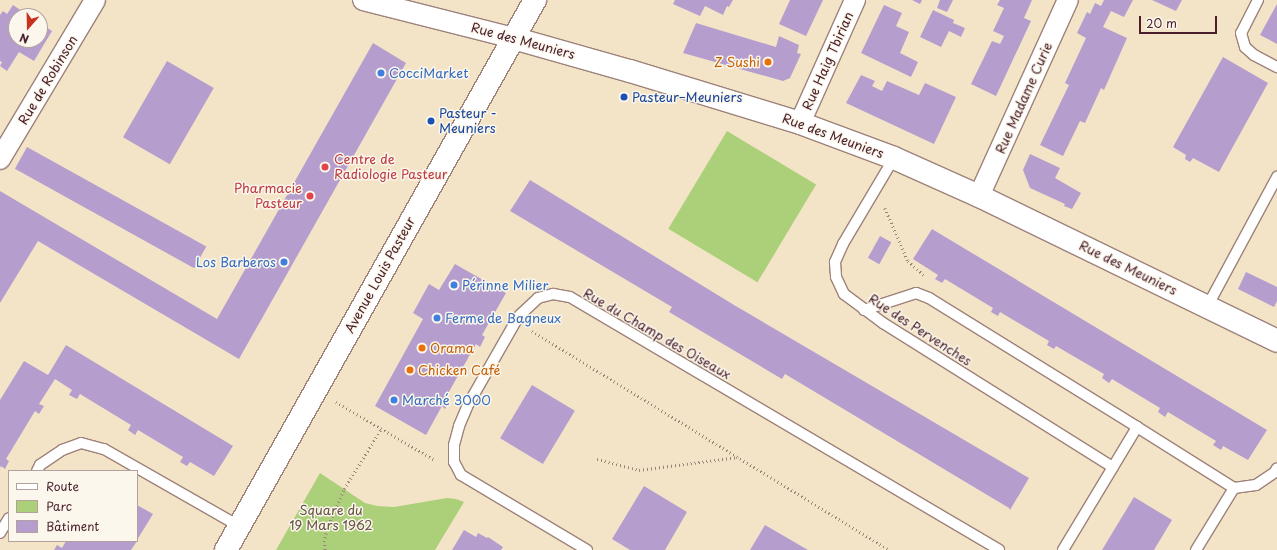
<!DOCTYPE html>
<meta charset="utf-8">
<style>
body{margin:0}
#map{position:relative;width:1277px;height:550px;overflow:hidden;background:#f3e4c8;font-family:"Playpen Sans",sans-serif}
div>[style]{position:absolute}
.green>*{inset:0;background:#abd079;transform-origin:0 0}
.building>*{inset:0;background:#b59ece;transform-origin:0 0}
.path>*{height:2.5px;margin-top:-1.25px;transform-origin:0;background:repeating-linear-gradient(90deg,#9e827a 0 1px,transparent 0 4px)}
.roads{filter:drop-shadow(1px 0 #9e827a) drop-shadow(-1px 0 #9e827a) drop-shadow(0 1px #9e827a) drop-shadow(0 -1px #9e827a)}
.service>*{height:10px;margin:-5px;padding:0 5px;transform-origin:5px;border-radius:5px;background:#fff}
.minor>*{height:20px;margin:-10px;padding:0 10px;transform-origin:10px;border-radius:10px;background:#fff}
.tertiary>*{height:22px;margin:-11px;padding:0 11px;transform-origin:11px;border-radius:11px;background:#fff}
.dots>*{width:11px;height:11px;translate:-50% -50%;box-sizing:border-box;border:2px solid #fbf7ec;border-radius:50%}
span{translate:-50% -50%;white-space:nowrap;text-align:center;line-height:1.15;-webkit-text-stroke:3px #fbf7ec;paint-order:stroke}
.street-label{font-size:13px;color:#4a1f2b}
.food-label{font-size:13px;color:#c56008}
.right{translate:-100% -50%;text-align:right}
.left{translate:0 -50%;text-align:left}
.shop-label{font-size:13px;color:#366cbe}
.transit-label{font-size:13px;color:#164399}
.health-label{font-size:13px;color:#be3a42}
.park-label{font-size:13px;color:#675442}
.legend{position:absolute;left:8px;top:470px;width:130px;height:72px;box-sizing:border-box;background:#fbf7ec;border:1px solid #b4a19f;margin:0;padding:5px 7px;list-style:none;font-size:12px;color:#4a1f2b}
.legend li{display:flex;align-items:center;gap:8px;height:20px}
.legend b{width:20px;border:1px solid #b4a19f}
.north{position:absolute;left:8px;top:8px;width:40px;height:40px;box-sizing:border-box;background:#fbf7ec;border:1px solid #b4a19f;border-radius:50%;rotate:200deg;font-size:11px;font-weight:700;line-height:16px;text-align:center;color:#4a1f2b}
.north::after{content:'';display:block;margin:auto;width:14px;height:18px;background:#c8321e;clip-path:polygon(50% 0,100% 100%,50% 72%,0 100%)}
.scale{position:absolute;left:1139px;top:16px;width:78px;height:18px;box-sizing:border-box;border:2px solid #4a1f2b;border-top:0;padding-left:5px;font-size:12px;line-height:14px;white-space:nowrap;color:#4a1f2b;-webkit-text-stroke:3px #fbf7ec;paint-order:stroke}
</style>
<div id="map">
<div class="green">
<i style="left:727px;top:131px;width:104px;height:114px;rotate:31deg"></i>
<i style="clip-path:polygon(320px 473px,365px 503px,377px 506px,394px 507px,447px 498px,456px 499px,464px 502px,435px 550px,276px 550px)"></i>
</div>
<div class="building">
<i style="clip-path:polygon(675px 0,733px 0,729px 7px,727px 6px,723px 15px,705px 6px,700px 16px,673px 4px)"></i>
<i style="clip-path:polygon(790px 0,823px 0,806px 36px,779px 24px)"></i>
<i style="clip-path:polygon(912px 0,922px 0,920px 4px)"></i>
<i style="clip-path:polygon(940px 0,953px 0,947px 12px,937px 8px)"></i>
<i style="clip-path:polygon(1000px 0,1032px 0,1024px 18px,1031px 21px,996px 96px,971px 84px,992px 41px,1000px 44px,1004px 36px,993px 31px,1004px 8px,997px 5px)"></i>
<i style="clip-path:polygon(1104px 0,1133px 0,1124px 17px,1111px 11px,1103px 27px,1127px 38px,1104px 90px,1101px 88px,1085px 123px,1080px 121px,1063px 156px,1040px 145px,1069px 85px,1065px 83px,1086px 38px,1077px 33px,1087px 12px,1090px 14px,1095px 3px,1101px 6px)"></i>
<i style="clip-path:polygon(1152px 0,1182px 0,1176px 11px)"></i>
<i style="clip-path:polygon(1277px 4px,1277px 44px,1260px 35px)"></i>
<i style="clip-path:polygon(13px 5px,29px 16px,16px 16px,16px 40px,40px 40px,40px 23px,52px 31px,34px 61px,19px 52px,7px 71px,0 66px,2px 62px,0 61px,0 15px,3px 11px,7px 14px)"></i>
<i style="clip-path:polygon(884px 5px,902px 13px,896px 26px,909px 32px,900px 53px,918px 62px,911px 77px,861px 53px)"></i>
<i style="clip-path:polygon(933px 10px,954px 20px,953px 23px,965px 28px,961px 37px,949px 31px,941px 47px,920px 37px)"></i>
<i style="clip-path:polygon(696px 23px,776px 47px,779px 36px,799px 45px,797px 53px,801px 54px,790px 78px,783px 81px,683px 53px)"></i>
<i style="clip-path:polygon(373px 43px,406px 63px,239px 359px,38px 241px,0 303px,0 191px,217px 319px)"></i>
<i style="clip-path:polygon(1223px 57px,1268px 83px,1219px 172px,1193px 158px,1190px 162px,1185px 159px,1186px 155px,1173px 147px)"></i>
<i style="left:167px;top:61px;width:54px;height:88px;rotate:30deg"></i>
<i style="clip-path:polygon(861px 75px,875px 81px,872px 86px,882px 91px,887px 81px,919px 95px,925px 83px,956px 97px,934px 144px,846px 103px)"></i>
<i style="left:27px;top:147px;width:205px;height:25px;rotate:29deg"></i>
<i style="clip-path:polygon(1030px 154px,1060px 168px,1055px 178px,1081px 193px,1072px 209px,1064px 206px,1065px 204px,1030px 188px,1023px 170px)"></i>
<i style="clip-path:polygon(530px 180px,734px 305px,1029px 478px,1010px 510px,1009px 508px,785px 374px,782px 379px,669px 312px,672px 307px,510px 211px)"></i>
<i style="clip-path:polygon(932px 229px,1267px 430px,1248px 460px,1223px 446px,1221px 450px,1213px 445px,1216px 441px,1168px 412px,1165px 417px,1158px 412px,1160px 408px,1112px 379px,1109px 383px,1102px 378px,1104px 374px,1056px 346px,1054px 349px,1047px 345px,1049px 341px,1000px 312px,998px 316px,991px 312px,993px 308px,945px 279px,942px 283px,935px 279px,938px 275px,913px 259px)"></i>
<i style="left:880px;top:236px;width:13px;height:25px;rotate:29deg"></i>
<i style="clip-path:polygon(455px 264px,506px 293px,482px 335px,485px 337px,480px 347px,476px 344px,446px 397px,450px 400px,445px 409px,442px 406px,426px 435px,375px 406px,423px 319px,413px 313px,429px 284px,439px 290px)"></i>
<i style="clip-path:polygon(1246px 272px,1277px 287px,1277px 301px,1274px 307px,1238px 289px)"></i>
<i style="clip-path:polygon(66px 345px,233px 446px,214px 476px,190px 462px,187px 466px,180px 462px,183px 457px,138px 430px,135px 435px,128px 430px,131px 425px,80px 394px,77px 399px,69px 395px,72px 390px,55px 379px,39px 404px,44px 406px,39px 414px,35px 411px,6px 459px,9px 461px,5px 469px,1px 466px,0 468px,0 400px,24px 361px,48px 375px)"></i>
<i style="left:532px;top:385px;width:50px;height:62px;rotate:31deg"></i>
<i style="clip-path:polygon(644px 486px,687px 512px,665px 550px,630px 550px,612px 539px)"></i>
<i style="clip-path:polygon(1134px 497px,1172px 520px,1154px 550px,1102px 550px)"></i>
<i style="clip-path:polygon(137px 505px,153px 514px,137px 540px)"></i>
<i style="clip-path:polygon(765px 525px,808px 550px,750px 550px)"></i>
<i style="clip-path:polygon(464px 530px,476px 537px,478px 533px,487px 538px,488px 537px,503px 547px,501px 550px,452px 550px)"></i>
<i style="clip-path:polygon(66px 541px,137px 541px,131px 550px,54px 550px,57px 545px,62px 548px)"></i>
</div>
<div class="path">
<i style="left:885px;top:208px;width:58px;rotate:66.5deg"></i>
<i style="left:908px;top:261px;width:23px;rotate:41deg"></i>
<i style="left:532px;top:331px;width:420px;rotate:31.5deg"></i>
<i style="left:336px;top:402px;width:115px;rotate:30.4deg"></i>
<i style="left:597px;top:459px;width:43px;rotate:14.7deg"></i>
<i style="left:639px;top:470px;width:100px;rotate:-7.5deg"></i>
<i style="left:325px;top:550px;width:8px;rotate:-97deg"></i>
<i style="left:324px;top:542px;width:14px;rotate:-78deg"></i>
<i style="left:327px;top:528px;width:43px;rotate:-66.4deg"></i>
<i style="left:344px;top:489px;width:70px;rotate:-58.3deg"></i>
</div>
<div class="roads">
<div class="service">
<i style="left:1258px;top:0;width:37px;rotate:117deg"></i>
<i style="left:1241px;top:33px;width:15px;rotate:74deg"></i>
<i style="left:1245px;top:47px;width:12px;rotate:42deg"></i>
<i style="left:1254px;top:55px;width:26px;rotate:28deg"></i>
<i style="left:894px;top:158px;width:100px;rotate:120.7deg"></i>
<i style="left:843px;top:244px;width:20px;rotate:114deg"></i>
<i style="left:835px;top:262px;width:15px;rotate:86deg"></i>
<i style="left:836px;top:277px;width:19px;rotate:65deg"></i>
<i style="left:844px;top:294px;width:49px;rotate:36.6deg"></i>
<i style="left:883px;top:323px;width:271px;rotate:32.1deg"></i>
<i style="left:1113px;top:467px;width:97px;rotate:121.1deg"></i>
<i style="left:1207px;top:307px;width:148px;rotate:-61.7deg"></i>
<i style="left:864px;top:310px;width:55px;rotate:-18.1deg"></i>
<i style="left:916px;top:293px;width:14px;rotate:21deg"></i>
<i style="left:929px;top:298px;width:245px;rotate:31.8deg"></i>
<i style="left:1113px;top:467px;width:47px;rotate:-59deg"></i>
<i style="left:1137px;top:427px;width:115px;rotate:32.2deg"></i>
<i style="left:37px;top:471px;width:7px;rotate:-63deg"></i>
<i style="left:40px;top:465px;width:27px;rotate:-34deg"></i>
<i style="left:62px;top:450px;width:20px;rotate:-20deg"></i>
<i style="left:81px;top:443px;width:24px;rotate:15deg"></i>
<i style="left:104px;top:449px;width:155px;rotate:29.7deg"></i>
<i style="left:0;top:533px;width:17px;rotate:-59deg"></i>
<i style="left:587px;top:550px;width:147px;rotate:-149.2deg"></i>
<i style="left:461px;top:475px;width:15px;rotate:-118deg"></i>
<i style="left:454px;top:462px;width:17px;rotate:-90deg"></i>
<i style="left:454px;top:445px;width:20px;rotate:-75deg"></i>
<i style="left:459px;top:426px;width:25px;rotate:-67deg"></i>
<i style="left:469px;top:403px;width:95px;rotate:-60.2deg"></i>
<i style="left:516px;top:321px;width:7px;rotate:-56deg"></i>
<i style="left:520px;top:315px;width:25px;rotate:-43deg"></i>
<i style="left:538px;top:298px;width:16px;rotate:-15deg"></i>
<i style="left:553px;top:294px;width:17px;rotate:10deg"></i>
<i style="left:570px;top:297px;width:498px;rotate:30.5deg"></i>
<i style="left:1196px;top:550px;width:73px;rotate:-58.5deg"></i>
<i style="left:1234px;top:488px;width:22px;rotate:-8deg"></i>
<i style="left:1256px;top:485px;width:23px;rotate:-34deg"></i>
<i style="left:1275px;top:472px;width:4px;rotate:-63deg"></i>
</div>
<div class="minor">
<i style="left:363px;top:0;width:155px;rotate:14.2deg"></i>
<i style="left:800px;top:123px;width:135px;rotate:-65.9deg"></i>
<i style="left:0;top:159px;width:185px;rotate:-59.1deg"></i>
<i style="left:979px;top:196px;width:215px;rotate:-65.6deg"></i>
</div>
<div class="tertiary">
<i style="left:513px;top:38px;width:122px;rotate:15.8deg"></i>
<i style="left:630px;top:71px;width:178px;rotate:17deg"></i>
<i style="left:800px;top:123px;width:100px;rotate:20.4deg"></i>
<i style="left:894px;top:158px;width:93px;rotate:24.1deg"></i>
<i style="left:979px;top:196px;width:331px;rotate:25.9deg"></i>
<i style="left:226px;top:550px;width:631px;rotate:-60.67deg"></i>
</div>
</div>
<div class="dots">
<i style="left:768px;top:62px;background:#e8710a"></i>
<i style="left:381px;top:73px;background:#3f7fe0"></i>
<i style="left:624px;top:97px;background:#1a4fb4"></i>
<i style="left:431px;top:121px;background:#1a4fb4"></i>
<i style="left:325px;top:167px;background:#e0444e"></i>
<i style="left:310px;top:196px;background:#e0444e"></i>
<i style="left:284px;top:262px;background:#3f7fe0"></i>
<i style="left:454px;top:285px;background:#3f7fe0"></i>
<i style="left:437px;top:318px;background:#3f7fe0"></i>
<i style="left:422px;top:348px;background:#e8710a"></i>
<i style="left:410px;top:370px;background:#e8710a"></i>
<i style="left:394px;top:400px;background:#3f7fe0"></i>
</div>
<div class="street-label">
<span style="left:523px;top:41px;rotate:15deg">Rue des Meuniers</span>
<span style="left:828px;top:61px;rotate:-66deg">Rue Haig Tbirian</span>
<span style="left:48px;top:80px;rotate:-59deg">Rue de Robinson</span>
<span style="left:1024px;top:98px;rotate:-66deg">Rue Madame Curie</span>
<span style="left:833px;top:136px;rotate:20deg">Rue des Meuniers</span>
<span style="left:1128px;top:268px;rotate:26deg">Rue des Meuniers</span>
<span style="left:380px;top:275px;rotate:-61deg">Avenue Louis Pasteur</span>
<span style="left:920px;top:330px;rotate:33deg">Rue des Pervenches</span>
<span style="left:657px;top:334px;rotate:30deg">Rue du Champ des Oiseaux</span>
</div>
<div class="food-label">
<span class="right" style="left:760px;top:62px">Z Sushi</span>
<span class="left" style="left:430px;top:348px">Orama</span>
<span class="left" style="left:418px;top:370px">Chicken Café</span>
</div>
<div class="shop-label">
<span class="left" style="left:389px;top:73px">CocciMarket</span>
<span class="right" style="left:276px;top:262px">Los Barberos</span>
<span class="left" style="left:462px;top:285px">Périnne Milier</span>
<span class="left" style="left:445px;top:318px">Ferme de Bagneux</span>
<span class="left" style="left:402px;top:400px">Marché 3000</span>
</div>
<div class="transit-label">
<span class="left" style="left:632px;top:97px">Pasteur–Meuniers</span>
<span class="left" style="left:439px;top:121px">Pasteur -<br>Meuniers</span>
</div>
<div class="health-label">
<span class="left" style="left:334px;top:167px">Centre de<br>Radiologie Pasteur</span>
<span class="right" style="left:302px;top:196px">Pharmacie<br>Pasteur</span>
</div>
<div class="park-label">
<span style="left:331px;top:518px">Square du<br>19 Mars 1962</span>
</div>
<ul class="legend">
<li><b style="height:5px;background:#fff"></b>Route</li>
<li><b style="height:11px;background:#abd079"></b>Parc</li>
<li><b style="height:11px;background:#b59ece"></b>Bâtiment</li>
</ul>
<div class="north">N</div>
<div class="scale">20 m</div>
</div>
